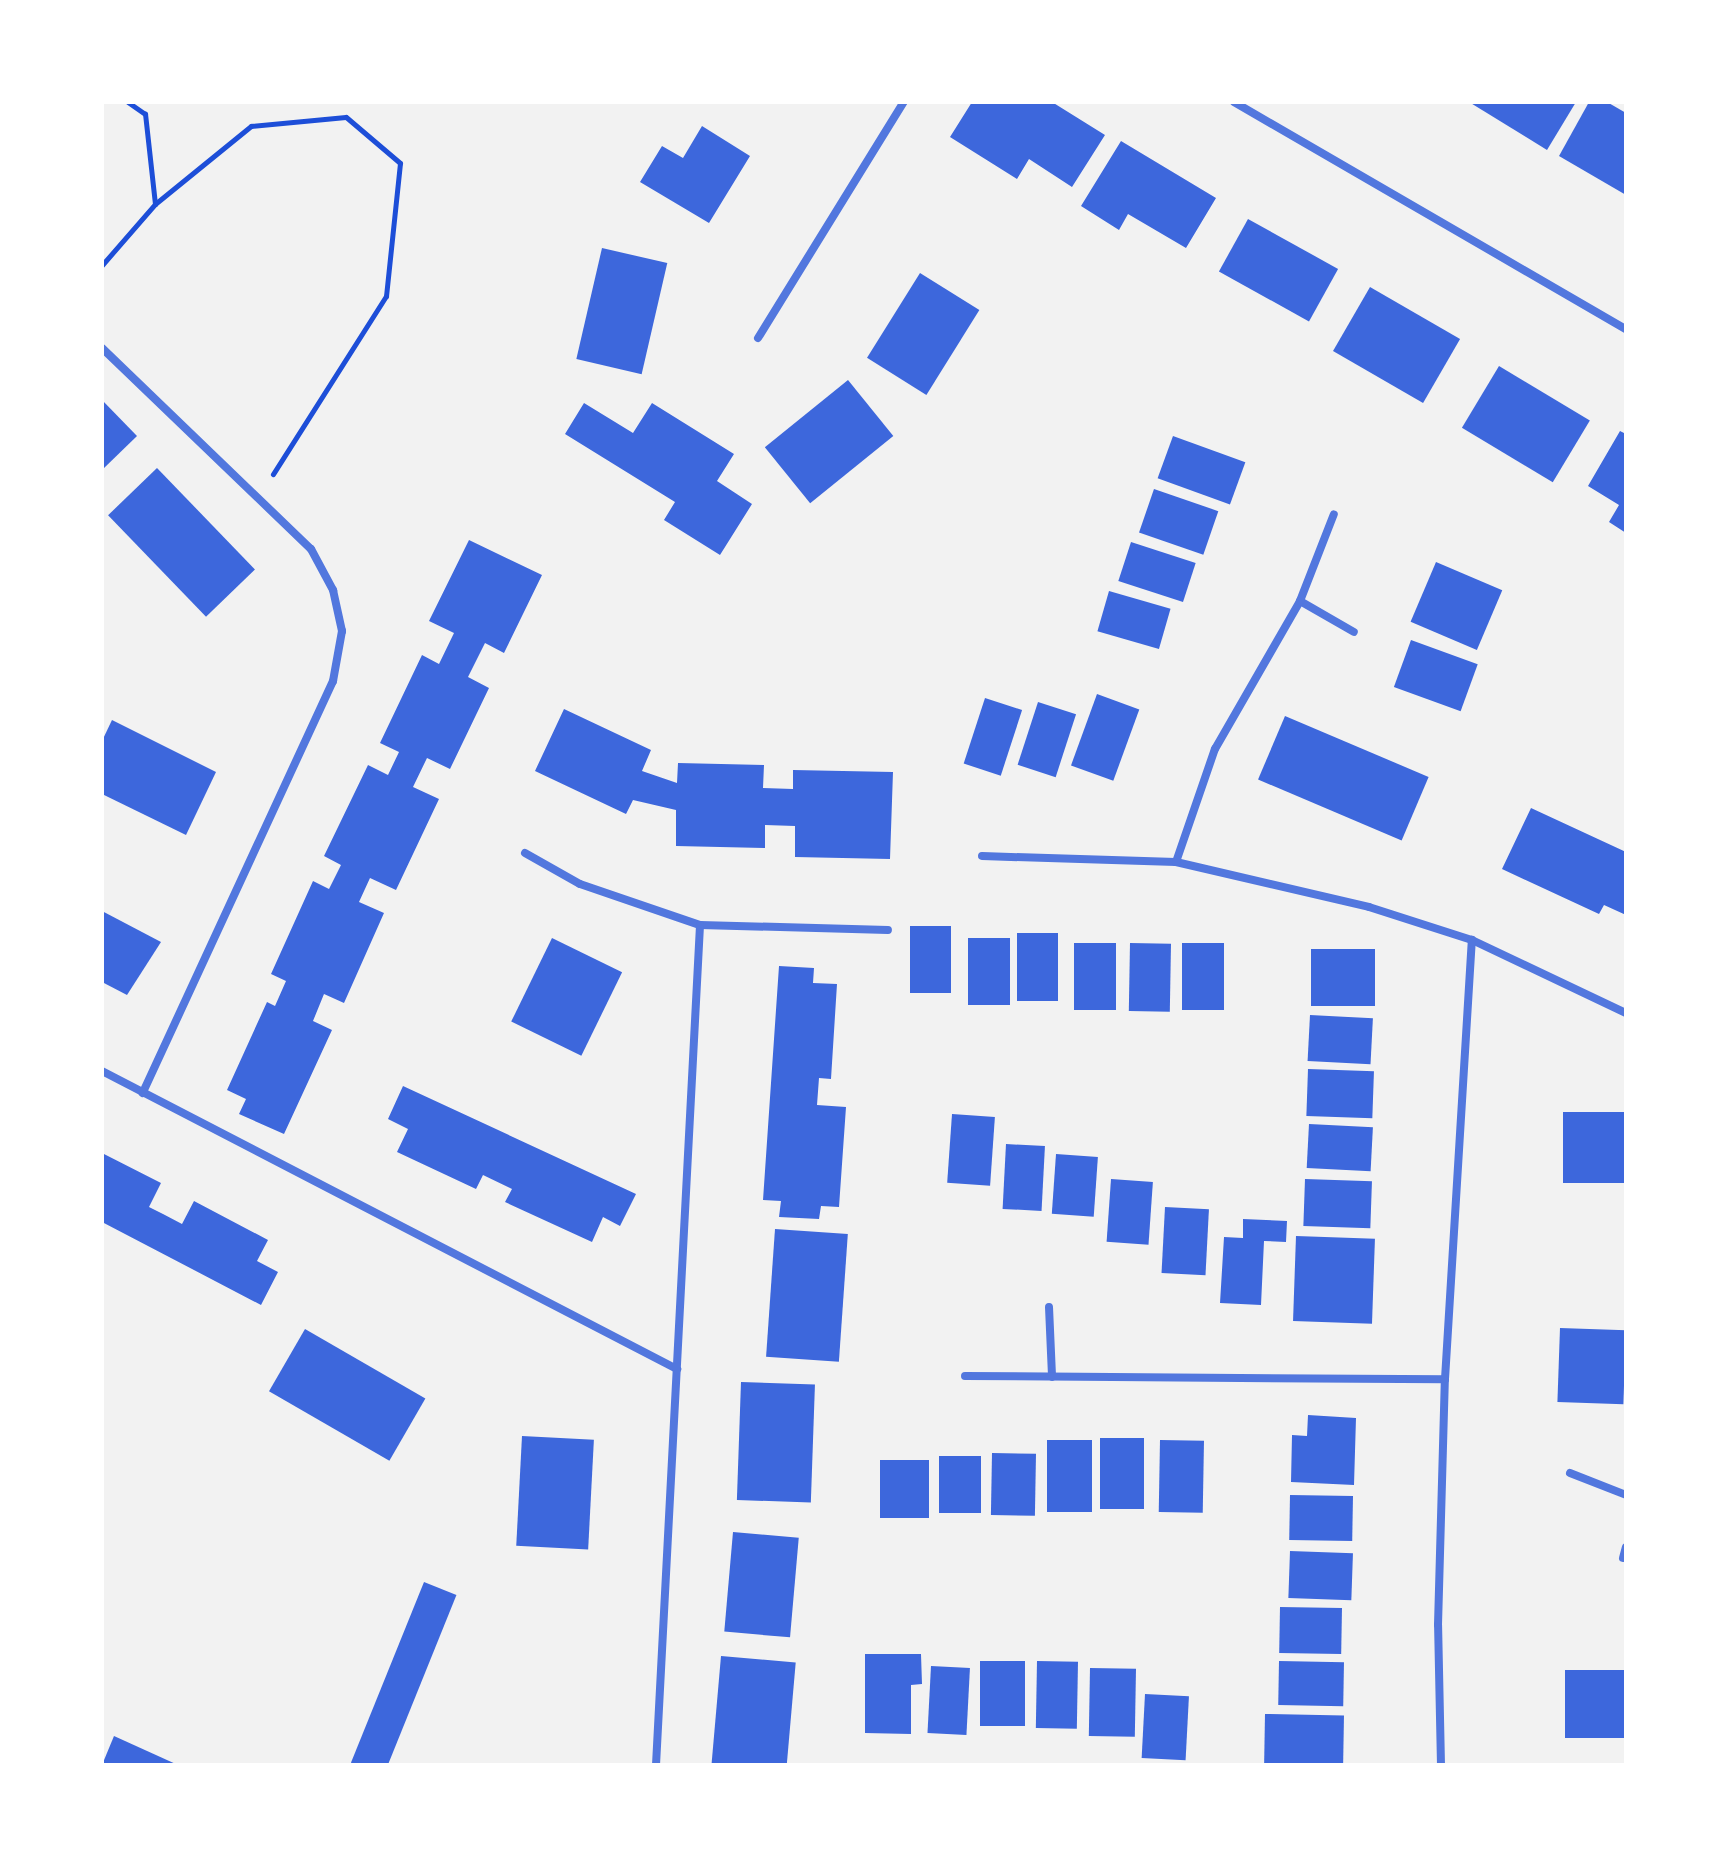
<!DOCTYPE html>
<style>
body{margin:0}
#map{position:relative;width:1728px;height:1867px;overflow:hidden;background:#f2f2f2;font-family:"Space Grotesk",sans-serif}
div>[style]{position:absolute}
.building>*{inset:0;background:#3d67dc;transform-origin:0 0}
.path>*{height:5px;margin:-2.5px;padding:0 2.5px;transform-origin:2.5px;border-radius:2.5px;background:#1d4ed8}
.minor>*{height:8px;margin:-4px;padding:0 4px;transform-origin:4px;border-radius:4px;background:#5277de}
span{translate:-50% -50%;white-space:nowrap;text-align:center;line-height:1.15;-webkit-text-stroke:6px #fff;paint-order:stroke}
.frame{position:absolute;inset:0;border:104px solid #fff;pointer-events:none}
</style>
<div id="map">
<div class="building">
<i style="clip-path:polygon(972px 102px,1052px 102px,1105px 135px,1072px 187px,1029px 159px,1017px 179px,950px 137px)"></i>
<i style="clip-path:polygon(1469px 102px,1576px 102px,1547px 150px)"></i>
<i style="clip-path:polygon(1589px 102px,1607px 102px,1626px 113px,1626px 195px,1559px 156px)"></i>
<i style="clip-path:polygon(702px 126px,750px 156px,709px 223px,640px 182px,662px 146px,683px 158px)"></i>
<i style="clip-path:polygon(1121px 141px,1216px 198px,1186px 248px,1128px 214px,1119px 230px,1081px 206px)"></i>
<i style="left:1248px;top:219px;width:103px;height:60px;rotate:29deg"></i>
<i style="left:602px;top:248px;width:67px;height:114px;rotate:13deg"></i>
<i style="left:920px;top:273px;width:70px;height:100px;rotate:32deg"></i>
<i style="left:1370px;top:287px;width:104px;height:74px;rotate:30deg"></i>
<i style="left:1499px;top:366px;width:106px;height:72px;rotate:31deg"></i>
<i style="left:848px;top:380px;width:72px;height:107px;rotate:51deg"></i>
<i style="clip-path:polygon(102px 400px,137px 436px,102px 470px)"></i>
<i style="clip-path:polygon(584px 403px,633px 433px,652px 403px,734px 454px,717px 481px,752px 504px,720px 555px,664px 520px,675px 502px,565px 434px)"></i>
<i style="clip-path:polygon(1620px 431px,1626px 434px,1626px 533px,1609px 522px,1619px 505px,1588px 486px)"></i>
<i style="left:1173px;top:436px;width:77px;height:45px;rotate:20deg"></i>
<i style="left:157px;top:468px;width:141px;height:68px;rotate:46deg"></i>
<i style="left:1154px;top:489px;width:68px;height:46px;rotate:19deg"></i>
<i style="clip-path:polygon(469px 540px,542px 575px,504px 653px,485px 643px,468px 677px,489px 688px,450px 769px,427px 758px,413px 787px,439px 799px,396px 890px,370px 878px,359px 902px,384px 913px,344px 1003px,324px 994px,313px 1021px,332px 1030px,284px 1134px,239px 1114px,246px 1099px,227px 1090px,267px 1002px,275px 1006px,286px 981px,271px 974px,313px 881px,329px 889px,341px 865px,324px 856px,368px 765px,388px 775px,399px 752px,380px 743px,422px 655px,439px 664px,454px 633px,429px 621px)"></i>
<i style="left:1131px;top:542px;width:68px;height:41px;rotate:18deg"></i>
<i style="left:1436px;top:562px;width:72px;height:65px;rotate:23deg"></i>
<i style="left:1109px;top:591px;width:64px;height:42px;rotate:16deg"></i>
<i style="left:1411px;top:640px;width:71px;height:50px;rotate:20deg"></i>
<i style="left:1097px;top:694px;width:45px;height:76px;rotate:20deg"></i>
<i style="left:985px;top:698px;width:39px;height:69px;rotate:18deg"></i>
<i style="left:1038px;top:702px;width:40px;height:66px;rotate:18deg"></i>
<i style="clip-path:polygon(564px 709px,651px 750px,642px 771px,677px 783px,678px 763px,764px 765px,763px 788px,793px 789px,793px 770px,893px 772px,890px 859px,795px 857px,795px 826px,765px 825px,765px 848px,676px 846px,676px 810px,633px 800px,626px 814px,535px 771px)"></i>
<i style="left:1285px;top:716px;width:156px;height:69px;rotate:23deg"></i>
<i style="clip-path:polygon(112px 720px,216px 772px,186px 835px,102px 794px,102px 741px)"></i>
<i style="clip-path:polygon(1531px 808px,1626px 852px,1626px 915px,1604px 905px,1599px 914px,1502px 869px)"></i>
<i style="clip-path:polygon(102px 911px,161px 942px,127px 995px,102px 982px)"></i>
<i style="left:910px;top:926px;width:41px;height:67px"></i>
<i style="left:1017px;top:933px;width:41px;height:68px"></i>
<i style="left:552px;top:938px;width:78px;height:93px;rotate:26deg"></i>
<i style="left:968px;top:938px;width:42px;height:67px"></i>
<i style="left:1074px;top:943px;width:42px;height:67px"></i>
<i style="left:1130px;top:943px;width:41px;height:68px;rotate:1deg"></i>
<i style="left:1182px;top:943px;width:42px;height:67px"></i>
<i style="left:1311px;top:949px;width:64px;height:57px"></i>
<i style="clip-path:polygon(779px 966px,814px 968px,813px 983px,837px 984px,831px 1079px,819px 1078px,817px 1105px,846px 1107px,839px 1207px,821px 1206px,819px 1219px,779px 1217px,781px 1201px,763px 1200px)"></i>
<i style="left:1310px;top:1015px;width:63px;height:46px;rotate:3deg"></i>
<i style="left:1308px;top:1069px;width:66px;height:47px;rotate:2deg"></i>
<i style="clip-path:polygon(403px 1086px,636px 1194px,620px 1226px,603px 1217px,592px 1242px,505px 1202px,512px 1189px,483px 1175px,476px 1189px,397px 1152px,408px 1129px,388px 1119px)"></i>
<i style="left:1626px;top:1112px;width:71px;height:63px;rotate:90deg"></i>
<i style="left:952px;top:1114px;width:43px;height:69px;rotate:4deg"></i>
<i style="left:1309px;top:1124px;width:64px;height:44px;rotate:3deg"></i>
<i style="left:1006px;top:1144px;width:39px;height:65px;rotate:3deg"></i>
<i style="clip-path:polygon(102px 1153px,161px 1183px,149px 1207px,163px 1214px,182px 1224px,194px 1201px,268px 1240px,257px 1261px,278px 1272px,261px 1305px,102px 1222px)"></i>
<i style="left:1056px;top:1154px;width:42px;height:60px;rotate:4deg"></i>
<i style="left:1111px;top:1179px;width:42px;height:63px;rotate:4deg"></i>
<i style="left:1305px;top:1179px;width:67px;height:47px;rotate:2deg"></i>
<i style="left:1165px;top:1207px;width:44px;height:66px;rotate:3deg"></i>
<i style="clip-path:polygon(1243px 1219px,1287px 1221px,1286px 1242px,1264px 1241px,1261px 1305px,1220px 1303px,1224px 1237px,1243px 1238px)"></i>
<i style="left:775px;top:1229px;width:73px;height:128px;rotate:4deg"></i>
<i style="left:1296px;top:1236px;width:79px;height:85px;rotate:2deg"></i>
<i style="left:1560px;top:1328px;width:66px;height:74px;rotate:2deg"></i>
<i style="left:305px;top:1329px;width:139px;height:72px;rotate:30deg"></i>
<i style="left:741px;top:1382px;width:74px;height:118px;rotate:2deg"></i>
<i style="clip-path:polygon(1308px 1415px,1356px 1418px,1354px 1485px,1291px 1482px,1292px 1435px,1307px 1436px)"></i>
<i style="left:522px;top:1436px;width:72px;height:110px;rotate:3deg"></i>
<i style="left:1100px;top:1438px;width:44px;height:71px"></i>
<i style="left:1047px;top:1440px;width:45px;height:72px"></i>
<i style="left:1160px;top:1440px;width:44px;height:72px;rotate:1deg"></i>
<i style="left:992px;top:1453px;width:44px;height:62px;rotate:1deg"></i>
<i style="left:939px;top:1456px;width:42px;height:57px"></i>
<i style="left:880px;top:1460px;width:49px;height:58px"></i>
<i style="left:1290px;top:1495px;width:63px;height:45px;rotate:1deg"></i>
<i style="left:733px;top:1532px;width:66px;height:100px;rotate:5deg"></i>
<i style="left:1290px;top:1551px;width:63px;height:47px;rotate:2deg"></i>
<i style="left:424px;top:1582px;width:35px;height:195px;rotate:22deg"></i>
<i style="left:1280px;top:1607px;width:62px;height:46px;rotate:1deg"></i>
<i style="clip-path:polygon(865px 1654px,921px 1654px,922px 1684px,911px 1685px,911px 1734px,865px 1733px)"></i>
<i style="left:721px;top:1656px;width:75px;height:109px;rotate:5deg"></i>
<i style="left:980px;top:1661px;width:45px;height:65px"></i>
<i style="left:1037px;top:1661px;width:41px;height:67px;rotate:1deg"></i>
<i style="left:1279px;top:1661px;width:65px;height:44px;rotate:1deg"></i>
<i style="left:931px;top:1666px;width:39px;height:67px;rotate:3deg"></i>
<i style="left:1090px;top:1668px;width:46px;height:68px;rotate:1deg"></i>
<i style="left:1626px;top:1670px;width:68px;height:61px;rotate:90deg"></i>
<i style="left:1145px;top:1694px;width:44px;height:64px;rotate:3deg"></i>
<i style="left:1265px;top:1714px;width:79px;height:51px;rotate:1deg"></i>
<i style="clip-path:polygon(114px 1736px,178px 1765px,102px 1765px)"></i>
</div>
<div class="path">
<i style="left:155px;top:204px;width:124px;rotate:-39.1deg"></i>
<i style="left:251px;top:126px;width:95px;rotate:-5.4deg"></i>
<i style="left:346px;top:117px;width:71px;rotate:40.4deg"></i>
<i style="left:400px;top:163px;width:134px;rotate:96deg"></i>
<i style="left:386px;top:296px;width:211px;rotate:122.4deg"></i>
<i style="left:102px;top:265px;width:81px;rotate:-49deg"></i>
<i style="left:155px;top:204px;width:91px;rotate:-96.3deg"></i>
<i style="left:145px;top:114px;width:21px;rotate:-145deg"></i>
</div>
<div class="minor">
<i style="left:1234px;top:102px;width:453px;rotate:30.1deg"></i>
<i style="left:758px;top:338px;width:278px;rotate:-58.3deg"></i>
<i style="left:102px;top:348px;width:290px;rotate:43.9deg"></i>
<i style="left:311px;top:549px;width:47px;rotate:61.8deg"></i>
<i style="left:333px;top:590px;width:42px;rotate:77.6deg"></i>
<i style="left:342px;top:631px;width:51px;rotate:100.2deg"></i>
<i style="left:333px;top:681px;width:454px;rotate:114.8deg"></i>
<i style="left:1300px;top:601px;width:62px;rotate:29.9deg"></i>
<i style="left:525px;top:853px;width:63px;rotate:29.4deg"></i>
<i style="left:580px;top:884px;width:127px;rotate:18.9deg"></i>
<i style="left:700px;top:925px;width:188px;rotate:1.5deg"></i>
<i style="left:982px;top:856px;width:194px;rotate:1.8deg"></i>
<i style="left:1176px;top:862px;width:198px;rotate:13.1deg"></i>
<i style="left:1369px;top:907px;width:108px;rotate:17.8deg"></i>
<i style="left:1472px;top:940px;width:170px;rotate:25.4deg"></i>
<i style="left:1176px;top:862px;width:120px;rotate:-71deg"></i>
<i style="left:1215px;top:749px;width:171px;rotate:-60.1deg"></i>
<i style="left:1300px;top:601px;width:93px;rotate:-68.7deg"></i>
<i style="left:102px;top:1071px;width:648px;rotate:27.4deg"></i>
<i style="left:1049px;top:1307px;width:70px;rotate:87.5deg"></i>
<i style="left:965px;top:1376px;width:480px;rotate:0.4deg"></i>
<i style="left:1570px;top:1473px;width:60px;rotate:21.4deg"></i>
<i style="left:1623px;top:1558px;width:11px;rotate:-75deg"></i>
<i style="left:656px;top:1765px;width:841px;rotate:-87deg"></i>
<i style="left:1441px;top:1765px;width:140px;rotate:-91.2deg"></i>
<i style="left:1438px;top:1625px;width:246px;rotate:-88.4deg"></i>
<i style="left:1445px;top:1379px;width:440px;rotate:-86.5deg"></i>
</div>
<div class="frame"></div>
</div>
